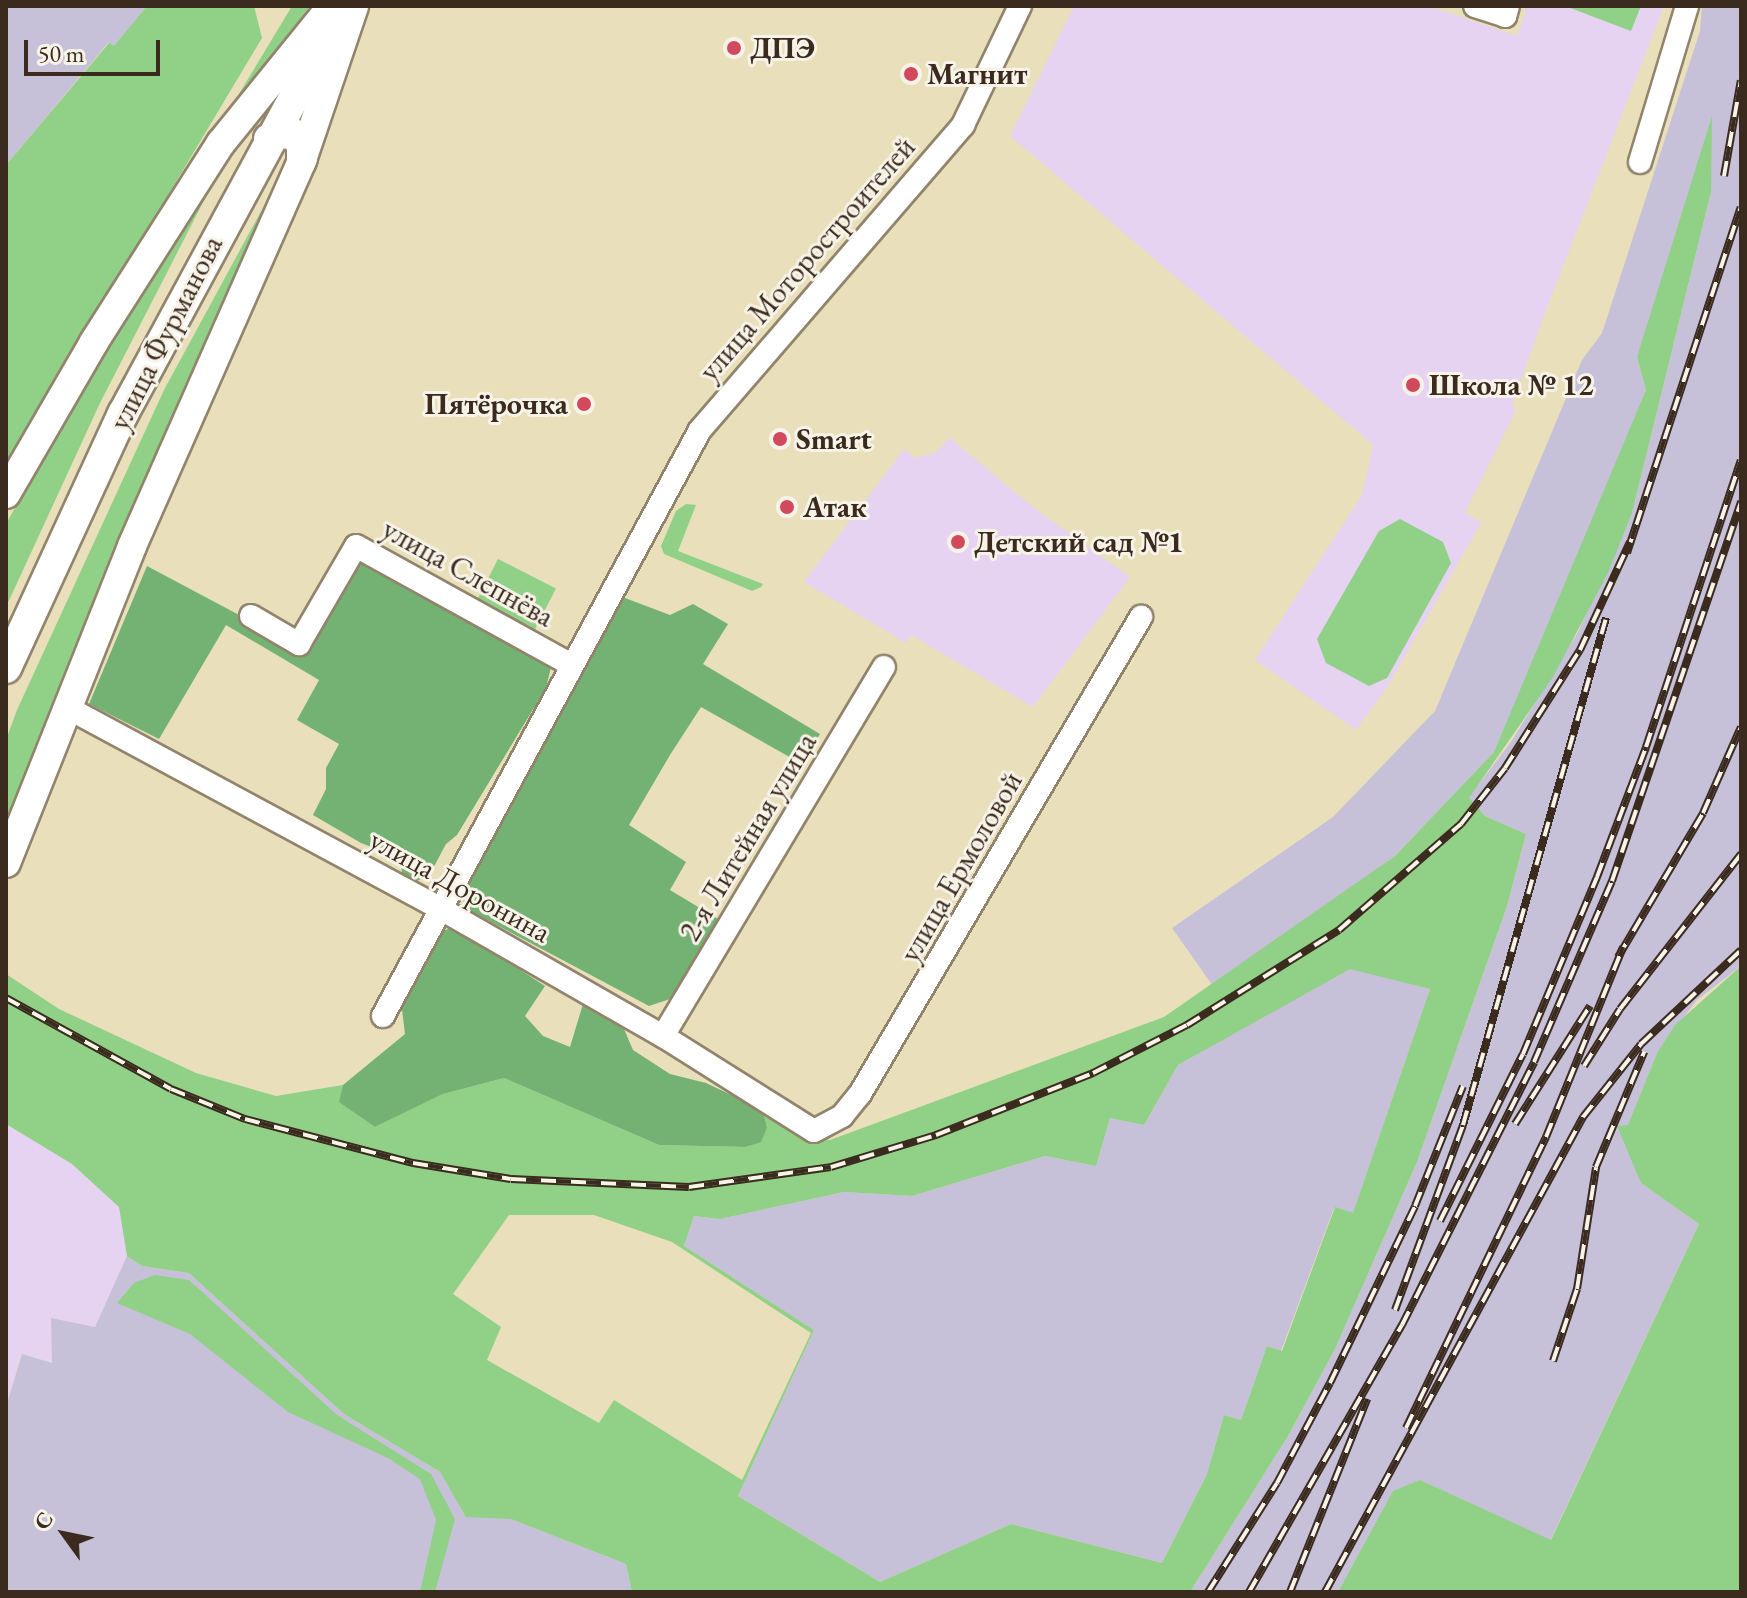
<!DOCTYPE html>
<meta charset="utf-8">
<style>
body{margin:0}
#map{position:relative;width:1747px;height:1598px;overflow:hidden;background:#e9dfbb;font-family:"EB Garamond",serif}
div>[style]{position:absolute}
.built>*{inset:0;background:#e5d3f1}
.industrial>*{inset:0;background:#c7c0d9}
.green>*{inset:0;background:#90d087;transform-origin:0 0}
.forest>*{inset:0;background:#74b274}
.roads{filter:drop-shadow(2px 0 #92846c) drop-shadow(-2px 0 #92846c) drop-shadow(0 2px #92846c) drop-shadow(0 -2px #92846c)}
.minor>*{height:22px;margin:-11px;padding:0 11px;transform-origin:11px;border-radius:11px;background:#fff}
.tertiary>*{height:28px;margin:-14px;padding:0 14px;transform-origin:14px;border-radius:14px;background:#fff}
.secondary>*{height:30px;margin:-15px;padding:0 15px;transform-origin:15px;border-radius:15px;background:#fff}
.rail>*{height:8px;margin-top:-4px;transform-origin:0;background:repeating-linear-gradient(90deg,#f7f3e8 0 15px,#3b2a1e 0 30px);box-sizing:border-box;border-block:2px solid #3b2a1e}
.dots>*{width:22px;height:22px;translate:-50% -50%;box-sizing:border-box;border:4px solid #f7f3e8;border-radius:50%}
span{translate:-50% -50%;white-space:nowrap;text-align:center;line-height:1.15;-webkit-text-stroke:6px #f7f3e8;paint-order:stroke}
.poi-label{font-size:30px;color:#3b2a1e;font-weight:700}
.left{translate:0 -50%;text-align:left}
.right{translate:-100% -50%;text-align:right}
.street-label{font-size:30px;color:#3b2a1e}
.frame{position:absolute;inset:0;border:8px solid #3b2a1e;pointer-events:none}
.north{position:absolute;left:24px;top:1494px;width:80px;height:80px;-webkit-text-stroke:6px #f7f3e8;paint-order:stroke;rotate:303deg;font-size:22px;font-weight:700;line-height:32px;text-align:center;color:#3b2a1e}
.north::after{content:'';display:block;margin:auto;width:28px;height:36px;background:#3b2a1e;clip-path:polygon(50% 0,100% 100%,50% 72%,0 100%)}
.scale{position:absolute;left:24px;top:40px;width:136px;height:36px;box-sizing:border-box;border:4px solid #3b2a1e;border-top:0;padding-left:10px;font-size:24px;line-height:28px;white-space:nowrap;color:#3b2a1e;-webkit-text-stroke:6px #f7f3e8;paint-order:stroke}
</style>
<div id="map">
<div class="built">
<i style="clip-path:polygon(1074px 6px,1429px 6px,1517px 36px,1526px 12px,1522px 6px,1664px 6px,1545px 313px,1512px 404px,1516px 410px,1465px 512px,1481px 523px,1388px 686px,1356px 730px,1255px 660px,1362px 495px,1373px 445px,1010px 136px)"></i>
<i style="clip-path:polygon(950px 438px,1034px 508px,1130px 577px,1033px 707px,911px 635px,906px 643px,804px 582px,904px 449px,915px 458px,935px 453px)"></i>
<i style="clip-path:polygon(8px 1123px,72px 1164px,120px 1207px,127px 1256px,95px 1327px,52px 1364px,21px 1355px,6px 1407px)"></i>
</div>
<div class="industrial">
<i style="clip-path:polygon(6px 6px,147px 6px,114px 47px,108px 43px,6px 165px)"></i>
<i style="clip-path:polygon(1702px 6px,1741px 6px,1741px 966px,1697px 1000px,1657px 1053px,1628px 1126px,1641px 1183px,1699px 1224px,1550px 1541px,1420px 1480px,1393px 1492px,1338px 1592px,1190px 1592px,1288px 1436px,1335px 1349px,1417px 1162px,1507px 906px,1526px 834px,1485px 816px,1468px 798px,1511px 742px,1578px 632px,1632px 513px,1711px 192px,1637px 357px,1646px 390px,1608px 491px,1494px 752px,1395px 856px,1213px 986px,1172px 928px,1333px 817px,1435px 711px,1582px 360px,1602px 333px,1700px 31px)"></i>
<i style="clip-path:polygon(1350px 968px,1430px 989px,1353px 1214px,1334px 1208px,1281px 1351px,1267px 1346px,1241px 1420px,1224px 1415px,1207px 1474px,1162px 1563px,1011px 1524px,880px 1582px,738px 1496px,814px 1330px,684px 1246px,694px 1216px,720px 1219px,844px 1192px,912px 1196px,1045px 1156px,1096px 1166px,1110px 1118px,1144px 1125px,1178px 1065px)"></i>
<i style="clip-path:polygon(127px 1256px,142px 1266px,189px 1273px,344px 1414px,440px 1472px,466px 1516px,511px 1519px,626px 1564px,632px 1592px,6px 1592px,6px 1407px,22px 1354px,52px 1363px,51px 1318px,95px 1327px)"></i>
</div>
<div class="green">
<i style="clip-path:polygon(147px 6px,254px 6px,262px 38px,6px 466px,6px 165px,109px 43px,114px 46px)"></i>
<i style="clip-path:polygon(292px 6px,310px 6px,225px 117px)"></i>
<i style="clip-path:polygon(1565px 6px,1641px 6px,1631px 31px)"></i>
<i style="clip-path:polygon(evenodd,1712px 116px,1711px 192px,1632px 513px,1608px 573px,1553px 677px,1469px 798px,1485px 816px,1526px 834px,1507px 906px,1417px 1162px,1335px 1349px,1288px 1436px,1190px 1592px,632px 1592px,626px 1564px,511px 1519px,466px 1517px,440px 1472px,344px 1414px,189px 1273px,142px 1266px,127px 1256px,119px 1207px,72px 1164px,6px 1124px,6px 974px,59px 1009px,196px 1073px,276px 1096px,343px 1085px,340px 1102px,375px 1127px,443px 1094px,504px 1078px,659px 1145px,747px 1147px,761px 1141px,767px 1128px,763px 1110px,811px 1137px,830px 1140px,1164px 1017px,1395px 856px,1494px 752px,1646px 390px,1637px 357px,1712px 116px,1350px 969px,1430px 989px,1353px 1213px,1335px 1207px,1282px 1351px,1267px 1346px,1241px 1420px,1224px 1415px,1207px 1474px,1162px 1563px,1011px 1524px,880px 1582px,738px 1496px,814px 1330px,684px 1246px,694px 1216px,720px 1219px,844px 1192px,912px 1196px,1045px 1156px,1096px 1166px,1110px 1118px,1144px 1125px,1178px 1065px,1350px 969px,1712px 116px,509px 1215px,594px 1215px,672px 1242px,811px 1333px,742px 1480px,614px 1400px,599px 1423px,487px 1360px,501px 1327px,453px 1294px,509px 1215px)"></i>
<i style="clip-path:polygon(233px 144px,100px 403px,6px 607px,6px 524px,104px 349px)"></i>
<i style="clip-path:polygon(284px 169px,6px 841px,6px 740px,17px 710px,164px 390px)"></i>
<i style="clip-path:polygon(686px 504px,696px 505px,678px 551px,763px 584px,761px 587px,752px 591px,664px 554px,661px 546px,676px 511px)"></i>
<i style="clip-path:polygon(1400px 519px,1443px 542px,1451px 563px,1387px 678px,1369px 686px,1326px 663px,1317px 639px,1379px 531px)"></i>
<i style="left:498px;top:559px;width:65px;height:49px;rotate:27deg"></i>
<i style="clip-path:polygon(1741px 966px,1741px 1592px,1338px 1592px,1393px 1491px,1420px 1480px,1551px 1540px,1699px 1224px,1641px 1183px,1617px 1126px,1628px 1125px,1657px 1053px,1675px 1025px)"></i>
<i style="clip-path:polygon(155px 1275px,189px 1280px,337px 1415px,431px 1474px,455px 1519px,435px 1592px,420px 1592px,436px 1520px,420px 1479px,388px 1458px,288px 1412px,190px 1334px,117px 1303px,134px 1283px)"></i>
</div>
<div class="forest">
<i style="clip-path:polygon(360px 555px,552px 663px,546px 688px,457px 835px,446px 844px,430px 874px,417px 881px,402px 873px,400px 858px,361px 843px,313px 815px,326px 789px,326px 768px,339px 744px,297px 720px,319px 680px,226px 625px,159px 739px,89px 704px,147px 566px,301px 648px)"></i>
<i style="clip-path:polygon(617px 595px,670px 615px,693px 604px,728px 624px,703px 664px,820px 734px,802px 764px,701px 707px,670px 755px,629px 825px,686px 862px,670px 890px,718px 919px,670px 999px,649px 1006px,465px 908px,461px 888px)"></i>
<i style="clip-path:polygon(454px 927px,545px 986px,525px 1016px,543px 1036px,570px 1047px,583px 1004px,624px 1029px,633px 1050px,670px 1074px,706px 1083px,763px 1110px,767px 1128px,761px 1142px,746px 1147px,659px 1145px,504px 1078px,443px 1094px,375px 1127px,339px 1102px,343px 1085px,405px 1034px,401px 1001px,439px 932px)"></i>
</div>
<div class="roads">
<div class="minor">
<i style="left:1475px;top:6px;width:32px;rotate:18deg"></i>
<i style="left:1505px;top:16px;width:10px;rotate:-73deg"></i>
<i style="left:1640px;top:162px;width:163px;rotate:-73.2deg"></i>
<i style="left:251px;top:616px;width:56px;rotate:30.3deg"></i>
<i style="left:299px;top:644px;width:113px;rotate:-59.8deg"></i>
<i style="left:356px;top:546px;width:247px;rotate:28.9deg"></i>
<i style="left:68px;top:708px;width:424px;rotate:28.3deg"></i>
<i style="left:441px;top:909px;width:256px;rotate:29.8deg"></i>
<i style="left:663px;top:1036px;width:178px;rotate:32.2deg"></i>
<i style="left:814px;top:1131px;width:32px;rotate:-28deg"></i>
<i style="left:842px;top:1116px;width:28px;rotate:-51deg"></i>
<i style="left:860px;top:1094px;width:554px;rotate:-59.5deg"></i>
<i style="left:383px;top:1016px;width:666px;rotate:-61.59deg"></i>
<i style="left:700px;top:430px;width:403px;rotate:-49.2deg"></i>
<i style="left:963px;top:125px;width:132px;rotate:-64.4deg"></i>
<i style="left:663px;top:1036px;width:430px;rotate:-59.1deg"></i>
</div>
<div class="tertiary">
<i style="left:6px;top:494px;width:176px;rotate:-59.9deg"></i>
<i style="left:94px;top:342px;width:236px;rotate:-57.5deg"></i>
<i style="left:221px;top:143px;width:176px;rotate:-51deg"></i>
<i style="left:6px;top:863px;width:341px;rotate:-68.3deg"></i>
<i style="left:132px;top:546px;width:419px;rotate:-66.2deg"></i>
<i style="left:301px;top:163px;width:166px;rotate:-71.3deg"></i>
</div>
<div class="secondary">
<i style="left:269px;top:139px;width:13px;rotate:-27deg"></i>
<i style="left:281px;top:133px;width:12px;rotate:5deg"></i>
<i style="left:293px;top:134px;width:13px;rotate:48deg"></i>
<i style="left:302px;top:144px;width:14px;rotate:90deg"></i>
<i style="left:6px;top:668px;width:280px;rotate:-65.3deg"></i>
<i style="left:123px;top:414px;width:464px;rotate:-61.6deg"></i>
</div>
</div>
<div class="rail">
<i style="left:1724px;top:176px;width:97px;rotate:-80deg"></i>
<i style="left:1627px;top:553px;width:364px;rotate:-71.8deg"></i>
<i style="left:1618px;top:957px;width:167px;rotate:-59.4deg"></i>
<i style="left:1703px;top:813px;width:94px;rotate:-66.2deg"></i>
<i style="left:6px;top:998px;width:188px;rotate:28.9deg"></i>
<i style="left:171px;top:1089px;width:80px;rotate:22.1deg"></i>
<i style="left:245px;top:1119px;width:174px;rotate:14.7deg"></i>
<i style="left:413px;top:1163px;width:99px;rotate:9.3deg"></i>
<i style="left:511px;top:1179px;width:178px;rotate:2.6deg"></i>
<i style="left:689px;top:1187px;width:143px;rotate:-8deg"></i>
<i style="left:831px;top:1167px;width:110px;rotate:-16.9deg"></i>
<i style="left:936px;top:1135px;width:169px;rotate:-21.5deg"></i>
<i style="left:1093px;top:1073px;width:106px;rotate:-27.1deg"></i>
<i style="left:1187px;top:1025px;width:179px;rotate:-32deg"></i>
<i style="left:1339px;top:930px;width:162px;rotate:-41deg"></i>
<i style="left:1461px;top:824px;width:71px;rotate:-51.8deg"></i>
<i style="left:1505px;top:768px;width:140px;rotate:-57.6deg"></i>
<i style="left:1580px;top:650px;width:119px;rotate:-65.2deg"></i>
<i style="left:1584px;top:1066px;width:67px;rotate:-57.7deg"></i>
<i style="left:1620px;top:1009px;width:197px;rotate:-52deg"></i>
<i style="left:1515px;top:1124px;width:140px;rotate:-57.6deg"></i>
<i style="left:1440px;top:1221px;width:186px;rotate:-63.6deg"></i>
<i style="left:1523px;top:1054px;width:192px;rotate:-67.3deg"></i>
<i style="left:1597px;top:877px;width:139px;rotate:-69.3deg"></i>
<i style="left:1646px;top:747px;width:302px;rotate:-71.7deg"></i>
<i style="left:1395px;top:1310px;width:197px;rotate:-69.8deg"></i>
<i style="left:1463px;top:1125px;width:527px;rotate:-74.25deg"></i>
<i style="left:1553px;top:1361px;width:76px;rotate:-71.6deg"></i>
<i style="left:1577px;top:1289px;width:123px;rotate:-81.1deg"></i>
<i style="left:1596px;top:1167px;width:125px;rotate:-67.3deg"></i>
<i style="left:1406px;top:1428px;width:323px;rotate:-64.3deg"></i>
<i style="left:1546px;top:1137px;width:205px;rotate:-67.9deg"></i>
<i style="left:1208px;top:1592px;width:129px;rotate:-57.7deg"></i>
<i style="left:1277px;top:1483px;width:113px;rotate:-62.1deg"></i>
<i style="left:1330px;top:1383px;width:196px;rotate:-64.3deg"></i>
<i style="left:1415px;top:1206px;width:129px;rotate:-68.2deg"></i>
<i style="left:1249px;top:1592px;width:308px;rotate:-60.2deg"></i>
<i style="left:1402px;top:1325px;width:294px;rotate:-63.3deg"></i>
<i style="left:1534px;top:1062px;width:197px;rotate:-66.7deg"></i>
<i style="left:1612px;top:881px;width:401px;rotate:-71.2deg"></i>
<i style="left:1290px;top:1592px;width:208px;rotate:-68.2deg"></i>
<i style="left:1325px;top:1592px;width:541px;rotate:-61.49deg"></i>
<i style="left:1583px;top:1117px;width:93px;rotate:-51.5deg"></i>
<i style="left:1641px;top:1044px;width:137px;rotate:-43.2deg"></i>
</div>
<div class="dots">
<i style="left:734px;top:48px;background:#d1495b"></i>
<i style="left:911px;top:74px;background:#d1495b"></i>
<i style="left:1413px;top:385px;background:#d1495b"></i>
<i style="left:584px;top:404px;background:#d1495b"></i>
<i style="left:780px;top:439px;background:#d1495b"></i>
<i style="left:787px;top:507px;background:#d1495b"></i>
<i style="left:958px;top:542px;background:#d1495b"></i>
</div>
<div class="poi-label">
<span class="left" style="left:750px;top:48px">ДПЭ</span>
<span class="left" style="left:927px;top:74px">Магнит</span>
<span class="left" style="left:1429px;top:385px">Школа № 12</span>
<span class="right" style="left:568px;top:404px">Пятёрочка</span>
<span class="left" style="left:796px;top:439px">Smart</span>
<span class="left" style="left:803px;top:507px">Атак</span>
<span class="left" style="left:974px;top:542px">Детский сад №1</span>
</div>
<div class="street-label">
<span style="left:807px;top:259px;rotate:-49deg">улица Моторостроителей</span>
<span style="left:166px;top:333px;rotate:-63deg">улица Фурманова</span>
<span style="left:468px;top:573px;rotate:29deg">улица Слепнёва</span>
<span style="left:748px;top:837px;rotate:-59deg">2-я Литейная улица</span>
<span style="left:961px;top:867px;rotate:-60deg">улица Ермоловой</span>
<span style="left:460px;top:886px;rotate:29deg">улица Доронина</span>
</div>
<div class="frame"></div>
<div class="north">С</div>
<div class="scale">50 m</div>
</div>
